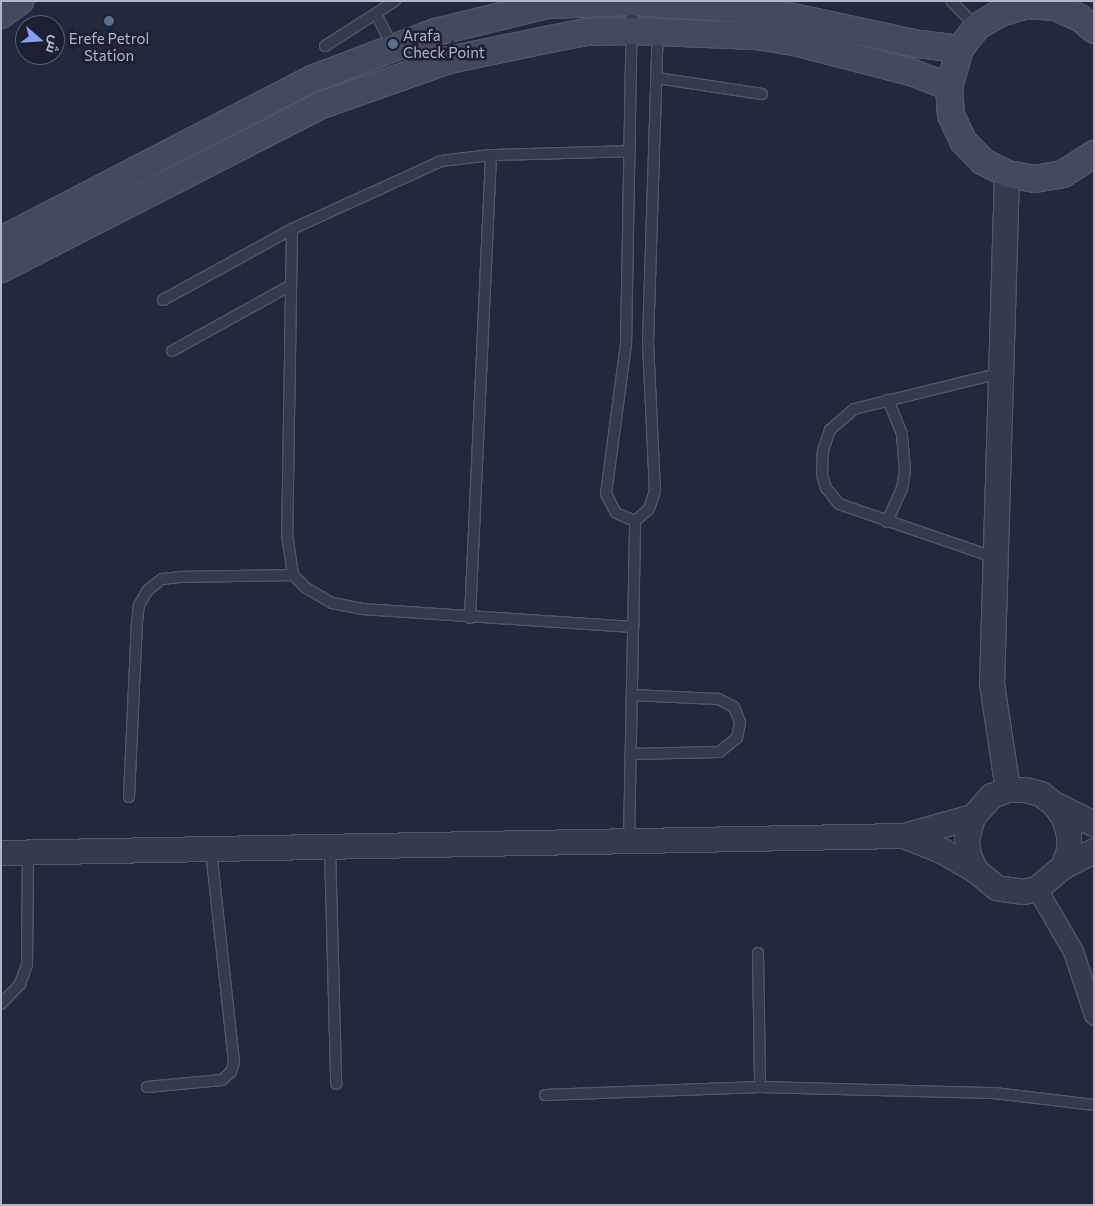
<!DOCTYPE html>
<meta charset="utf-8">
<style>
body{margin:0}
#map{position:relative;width:1095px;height:1206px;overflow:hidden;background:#22293c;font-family:Commissioner,Cairo,sans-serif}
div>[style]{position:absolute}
.roads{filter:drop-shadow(1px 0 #525667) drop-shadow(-1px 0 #525667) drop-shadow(0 1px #525667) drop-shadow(0 -1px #525667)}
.service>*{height:10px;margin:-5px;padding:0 5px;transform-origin:5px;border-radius:5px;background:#363b4c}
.minor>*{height:19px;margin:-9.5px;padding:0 9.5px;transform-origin:9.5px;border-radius:9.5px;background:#363b4c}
.tertiary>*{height:24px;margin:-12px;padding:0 12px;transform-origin:12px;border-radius:12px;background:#363b4c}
.secondary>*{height:26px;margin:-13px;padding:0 13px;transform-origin:13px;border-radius:13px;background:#44495f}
.dots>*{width:14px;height:14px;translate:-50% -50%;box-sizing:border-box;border:2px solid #1c2031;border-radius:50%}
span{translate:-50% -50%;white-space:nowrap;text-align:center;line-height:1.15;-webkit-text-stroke:5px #1c2031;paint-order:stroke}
.poi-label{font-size:15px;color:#b2b6c8}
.left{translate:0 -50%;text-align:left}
.frame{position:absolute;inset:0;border:2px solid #b2b6c8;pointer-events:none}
.north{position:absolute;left:15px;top:15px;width:50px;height:50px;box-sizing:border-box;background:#1c2031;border:1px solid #585c6d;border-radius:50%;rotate:109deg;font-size:14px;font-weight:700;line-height:20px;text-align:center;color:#b2b6c8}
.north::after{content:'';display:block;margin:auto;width:18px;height:22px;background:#859df9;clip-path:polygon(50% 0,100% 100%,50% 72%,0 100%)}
</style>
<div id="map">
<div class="roads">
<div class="service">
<i style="left:951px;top:1px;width:37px;rotate:45deg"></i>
<i style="left:632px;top:3px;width:341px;rotate:91deg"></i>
<i style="left:626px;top:344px;width:151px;rotate:97.6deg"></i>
<i style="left:606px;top:494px;width:21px;rotate:62deg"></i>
<i style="left:616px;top:513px;width:21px;rotate:23deg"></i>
<i style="left:635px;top:521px;width:18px;rotate:-41deg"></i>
<i style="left:649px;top:509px;width:19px;rotate:-72deg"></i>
<i style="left:655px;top:491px;width:148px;rotate:-92.7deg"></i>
<i style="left:648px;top:343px;width:311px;rotate:-88.2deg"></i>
<i style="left:376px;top:14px;width:37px;rotate:63deg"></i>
<i style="left:325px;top:46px;width:83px;rotate:-32.7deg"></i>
<i style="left:657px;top:78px;width:106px;rotate:8.7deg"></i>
<i style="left:292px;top:229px;width:305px;rotate:90.9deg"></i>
<i style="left:287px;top:534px;width:41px;rotate:81.7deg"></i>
<i style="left:293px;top:575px;width:18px;rotate:45deg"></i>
<i style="left:306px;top:588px;width:30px;rotate:30deg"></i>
<i style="left:332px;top:603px;width:31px;rotate:11deg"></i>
<i style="left:362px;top:609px;width:272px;rotate:3.8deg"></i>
<i style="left:163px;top:300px;width:147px;rotate:-28.8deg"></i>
<i style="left:292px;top:229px;width:164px;rotate:-24.5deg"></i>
<i style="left:441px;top:161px;width:50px;rotate:-6.8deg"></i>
<i style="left:491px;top:155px;width:139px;rotate:-1.6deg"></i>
<i style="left:172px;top:351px;width:136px;rotate:-29deg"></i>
<i style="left:887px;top:522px;width:36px;rotate:-66deg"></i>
<i style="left:902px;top:489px;width:19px;rotate:-81deg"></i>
<i style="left:905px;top:470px;width:36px;rotate:-95deg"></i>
<i style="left:902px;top:434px;width:37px;rotate:-112deg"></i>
<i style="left:996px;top:558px;width:166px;rotate:-161deg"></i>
<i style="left:839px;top:504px;width:21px;rotate:-129deg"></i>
<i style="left:826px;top:488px;width:14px;rotate:-107deg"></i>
<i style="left:822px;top:475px;width:24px;rotate:-88deg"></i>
<i style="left:823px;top:451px;width:22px;rotate:-72deg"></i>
<i style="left:830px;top:430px;width:32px;rotate:-41deg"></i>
<i style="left:854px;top:409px;width:151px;rotate:-13.8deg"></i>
<i style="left:470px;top:618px;width:463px;rotate:-87.4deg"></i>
<i style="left:630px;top:754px;width:89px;rotate:-1.3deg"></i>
<i style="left:719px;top:752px;width:23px;rotate:-38deg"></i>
<i style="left:737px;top:738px;width:16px;rotate:-79deg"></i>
<i style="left:740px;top:722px;width:16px;rotate:-112deg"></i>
<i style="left:734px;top:707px;width:18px;rotate:-153deg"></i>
<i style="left:718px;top:699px;width:86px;rotate:-177.3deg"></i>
<i style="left:129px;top:797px;width:174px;rotate:-87.4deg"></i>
<i style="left:137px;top:623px;width:18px;rotate:-84deg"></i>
<i style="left:139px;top:605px;width:17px;rotate:-59deg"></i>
<i style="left:148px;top:590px;width:18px;rotate:-38deg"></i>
<i style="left:162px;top:579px;width:18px;rotate:-6deg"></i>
<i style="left:180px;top:577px;width:113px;rotate:-1deg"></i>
<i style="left:629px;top:842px;width:321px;rotate:-88.9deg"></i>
<i style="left:330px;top:847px;width:237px;rotate:88.5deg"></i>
<i style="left:758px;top:953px;width:134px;rotate:89.1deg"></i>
<i style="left:1px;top:1004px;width:28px;rotate:-46deg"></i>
<i style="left:20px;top:984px;width:20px;rotate:-70deg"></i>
<i style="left:27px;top:965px;width:112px;rotate:-89.5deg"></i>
<i style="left:147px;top:1087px;width:75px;rotate:-5.3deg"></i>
<i style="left:222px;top:1080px;width:12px;rotate:-42deg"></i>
<i style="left:231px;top:1072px;width:10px;rotate:-73deg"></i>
<i style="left:234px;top:1062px;width:214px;rotate:-96.2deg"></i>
<i style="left:545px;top:1095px;width:215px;rotate:-2.1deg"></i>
<i style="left:760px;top:1087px;width:234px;rotate:1.5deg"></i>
<i style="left:994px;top:1093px;width:101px;rotate:6.8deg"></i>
</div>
<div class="minor">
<i style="left:1037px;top:889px;width:72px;rotate:59.9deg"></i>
<i style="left:1073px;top:951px;width:67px;rotate:71.8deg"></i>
</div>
<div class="tertiary">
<i style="left:1007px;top:174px;width:510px;rotate:91.68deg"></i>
<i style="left:992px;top:684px;width:107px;rotate:81.4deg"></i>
<i style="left:1054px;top:804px;width:45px;rotate:26.6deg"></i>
<i style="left:904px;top:836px;width:41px;rotate:21.5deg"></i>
<i style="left:942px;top:851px;width:39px;rotate:30deg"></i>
<i style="left:1px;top:853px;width:903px;rotate:-1.08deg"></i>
<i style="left:904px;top:836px;width:72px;rotate:-15.4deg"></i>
<i style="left:973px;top:817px;width:28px;rotate:-48deg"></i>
<i style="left:992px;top:796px;width:17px;rotate:-21deg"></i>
<i style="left:1008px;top:790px;width:17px"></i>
<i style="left:1025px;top:790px;width:16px;rotate:14deg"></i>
<i style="left:1041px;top:794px;width:16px;rotate:38deg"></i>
<i style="left:1054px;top:804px;width:17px;rotate:54deg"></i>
<i style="left:1064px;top:818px;width:17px;rotate:73deg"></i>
<i style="left:1069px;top:834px;width:17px;rotate:90deg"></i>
<i style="left:1069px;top:851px;width:17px;rotate:111deg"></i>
<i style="left:1063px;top:867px;width:34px;rotate:140deg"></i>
<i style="left:1037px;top:889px;width:13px;rotate:167deg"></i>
<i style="left:1024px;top:892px;width:27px;rotate:-172deg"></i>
<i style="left:997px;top:888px;width:27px;rotate:-141deg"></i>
<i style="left:976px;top:871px;width:17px;rotate:-115deg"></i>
<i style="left:969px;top:856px;width:17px;rotate:-97deg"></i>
<i style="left:967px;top:839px;width:23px;rotate:-75deg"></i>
<i style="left:1063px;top:867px;width:35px;rotate:-27deg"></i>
</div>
<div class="secondary">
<i style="left:1px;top:15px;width:24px;rotate:-36deg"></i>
<i style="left:1094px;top:30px;width:18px;rotate:-139deg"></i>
<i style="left:1080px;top:18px;width:27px;rotate:-156deg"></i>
<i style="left:1055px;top:7px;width:28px;rotate:-176deg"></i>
<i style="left:1027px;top:5px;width:28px;rotate:163deg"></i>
<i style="left:1000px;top:13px;width:27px;rotate:149deg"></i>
<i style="left:977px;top:27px;width:28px;rotate:128deg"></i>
<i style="left:960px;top:49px;width:40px;rotate:106deg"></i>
<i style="left:949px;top:87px;width:28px;rotate:86deg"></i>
<i style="left:951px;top:115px;width:29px;rotate:65deg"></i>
<i style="left:963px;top:141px;width:28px;rotate:46deg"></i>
<i style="left:982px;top:161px;width:28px;rotate:27deg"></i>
<i style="left:1007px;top:174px;width:28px;rotate:10deg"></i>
<i style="left:1035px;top:179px;width:28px;rotate:-10deg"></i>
<i style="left:1063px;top:174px;width:37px;rotate:-33deg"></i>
<i style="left:1px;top:240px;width:350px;rotate:-27.4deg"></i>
<i style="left:312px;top:79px;width:133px;rotate:-20.8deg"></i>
<i style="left:436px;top:32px;width:114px;rotate:-13.7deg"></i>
<i style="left:547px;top:5px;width:85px;rotate:-2deg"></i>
<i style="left:632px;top:2px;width:128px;rotate:3.6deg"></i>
<i style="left:760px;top:10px;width:163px;rotate:12.1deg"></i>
<i style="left:919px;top:44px;width:41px;rotate:7deg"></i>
<i style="left:1px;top:269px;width:357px;rotate:-27.1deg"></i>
<i style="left:319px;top:106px;width:138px;rotate:-19.5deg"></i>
<i style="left:449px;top:60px;width:103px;rotate:-11.7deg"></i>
<i style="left:550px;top:39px;width:38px;rotate:-11deg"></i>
<i style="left:587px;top:32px;width:45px;rotate:-1.3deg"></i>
<i style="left:632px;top:31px;width:124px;rotate:2.3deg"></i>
<i style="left:756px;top:36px;width:38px;rotate:9deg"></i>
<i style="left:794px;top:42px;width:121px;rotate:14.4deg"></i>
<i style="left:911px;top:72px;width:41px;rotate:21.5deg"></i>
</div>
</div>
<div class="dots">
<i style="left:109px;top:21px;background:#5c6f8a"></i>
<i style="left:393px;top:44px;background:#5c6f8a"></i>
</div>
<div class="poi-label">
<span class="left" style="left:403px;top:44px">Arafa<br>Check Point</span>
<span style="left:109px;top:47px">Erefe Petrol<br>Station</span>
</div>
<div class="frame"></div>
<div class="north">ش</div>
</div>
